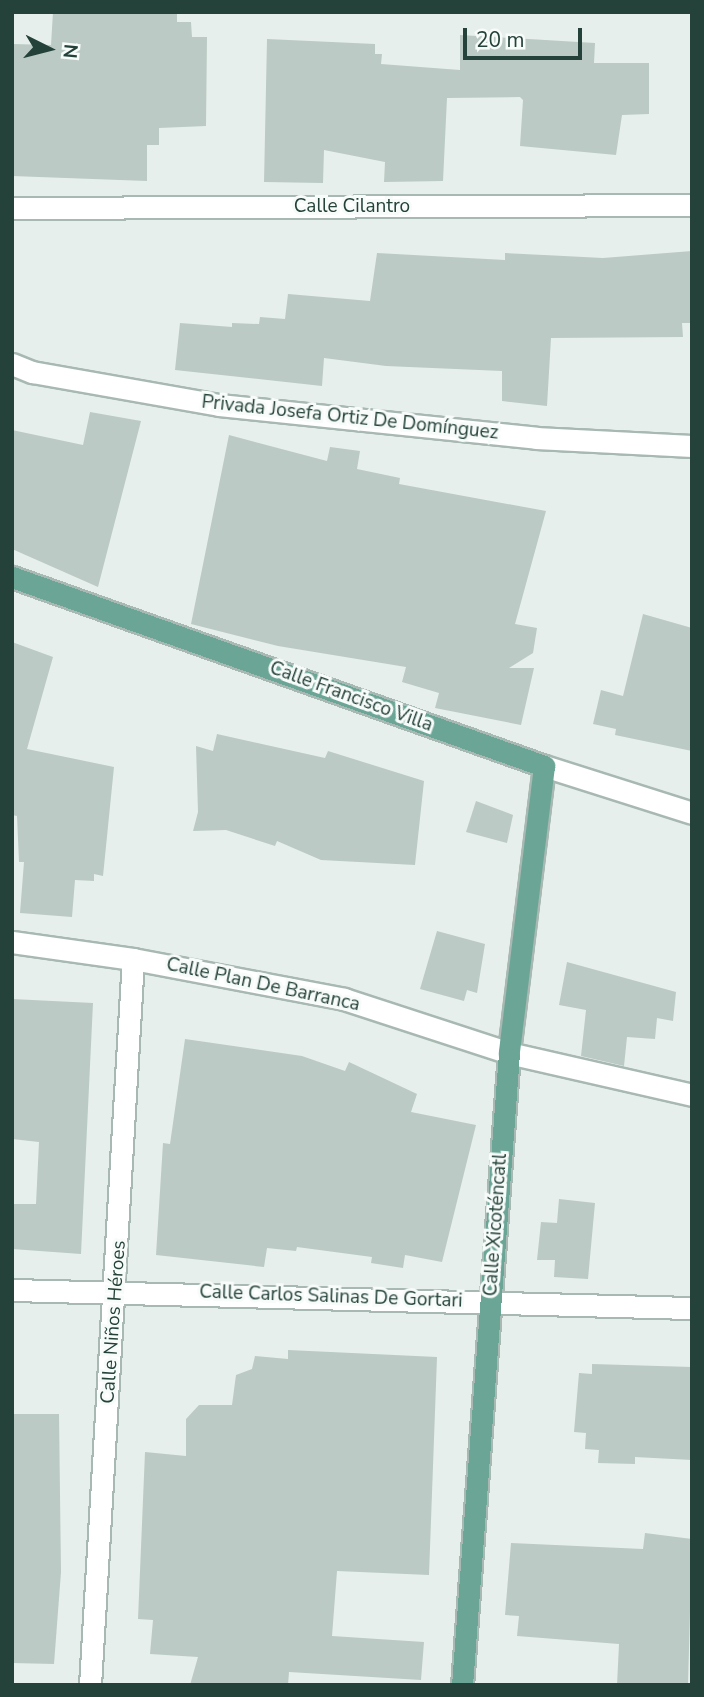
<!DOCTYPE html>
<meta charset="utf-8">
<style>
body{margin:0}
#map{position:relative;width:704px;height:1697px;overflow:hidden;background:#e6efeb;font-family:"Nunito Sans",sans-serif}
div>[style]{position:absolute}
.building>*{inset:0;background:#bbcac4}
.roads{filter:drop-shadow(2px 0 #a8b8b2) drop-shadow(-2px 0 #a8b8b2) drop-shadow(0 2px #a8b8b2) drop-shadow(0 -2px #a8b8b2)}
.minor>*{height:21px;margin:-10.5px;padding:0 10.5px;transform-origin:10.5px;border-radius:10.5px;background:#fff}
.major>*{height:21px;margin:-10.5px;padding:0 10.5px;transform-origin:10.5px;border-radius:10.5px;background:#6aa596}
span{translate:-50% -50%;white-space:nowrap;text-align:center;line-height:1.15;-webkit-text-stroke:6px #f7fbf9;paint-order:stroke}
.street-label{font-size:19px;color:#24423a}
.frame{position:absolute;inset:0;border:14px solid #24423a;pointer-events:none}
.north{position:absolute;left:14px;top:14px;width:70px;height:70px;-webkit-text-stroke:5px #f7fbf9;paint-order:stroke;rotate:96deg;font-size:19px;font-weight:700;line-height:28px;text-align:center;color:#24423a}
.north::after{content:'';display:block;margin:auto;width:24px;height:32px;background:#24423a;clip-path:polygon(50% 0,100% 100%,50% 72%,0 100%)}
.scale{position:absolute;left:463px;top:28px;width:119px;height:32px;box-sizing:border-box;border:4px solid #24423a;border-top:0;padding-left:9px;font-size:21px;line-height:24px;white-space:nowrap;color:#24423a;-webkit-text-stroke:5px #f7fbf9;paint-order:stroke}
</style>
<div id="map">
<div class="building">
<i style="clip-path:polygon(53px 12px,177px 12px,177px 22px,191px 22px,192px 37px,207px 37px,206px 126px,159px 128px,159px 145px,147px 145px,147px 181px,12px 176px,12px 44px,51px 45px)"></i>
<i style="clip-path:polygon(460px 35px,595px 43px,594px 63px,649px 63px,649px 114px,622px 115px,616px 155px,520px 146px,523px 100px,520px 97px,447px 98px,443px 181px,384px 182px,385px 162px,324px 150px,323px 183px,264px 182px,267px 39px,375px 44px,375px 54px,382px 54px,381px 64px,460px 70px)"></i>
<i style="clip-path:polygon(692px 251px,692px 323px,682px 323px,683px 337px,551px 338px,547px 406px,502px 401px,502px 371px,386px 366px,324px 358px,322px 386px,175px 370px,180px 323px,232px 327px,232px 323px,259px 324px,260px 317px,285px 319px,288px 294px,370px 301px,377px 253px,505px 260px,505px 253px,603px 258px)"></i>
<i style="clip-path:polygon(90px 412px,141px 421px,98px 587px,12px 549px,12px 430px,83px 445px)"></i>
<i style="clip-path:polygon(229px 435px,327px 461px,330px 447px,360px 451px,357px 469px,400px 478px,399px 484px,546px 511px,515px 624px,537px 628px,533px 653px,509px 668px,534px 668px,521px 725px,435px 708px,439px 693px,402px 682px,406px 667px,278px 646px,191px 624px)"></i>
<i style="clip-path:polygon(643px 614px,692px 628px,692px 751px,615px 735px,616px 729px,593px 724px,601px 690px,623px 696px)"></i>
<i style="clip-path:polygon(12px 642px,53px 657px,27px 749px,114px 767px,103px 876px,94px 874px,94px 881px,75px 880px,72px 917px,20px 913px,24px 862px,19px 862px,17px 816px,12px 815px)"></i>
<i style="clip-path:polygon(217px 734px,325px 758px,328px 751px,424px 781px,415px 865px,321px 860px,277px 841px,275px 846px,226px 830px,193px 831px,198px 812px,196px 746px,213px 751px)"></i>
<i style="clip-path:polygon(476px 801px,513px 815px,507px 843px,466px 832px)"></i>
<i style="clip-path:polygon(437px 931px,485px 944px,477px 993px,467px 990px,464px 1001px,420px 989px)"></i>
<i style="clip-path:polygon(567px 962px,676px 992px,673px 1021px,657px 1018px,655px 1039px,627px 1037px,624px 1066px,581px 1056px,586px 1010px,559px 1005px)"></i>
<i style="clip-path:polygon(12px 999px,93px 1003px,81px 1254px,12px 1249px,12px 1204px,36px 1204px,39px 1142px,12px 1139px)"></i>
<i style="clip-path:polygon(185px 1039px,302px 1056px,345px 1071px,349px 1062px,417px 1094px,411px 1112px,476px 1125px,442px 1262px,405px 1255px,403px 1268px,371px 1263px,372px 1257px,297px 1247px,296px 1251px,267px 1248px,264px 1267px,156px 1255px,163px 1143px,170px 1144px)"></i>
<i style="clip-path:polygon(559px 1199px,595px 1203px,588px 1279px,554px 1277px,555px 1260px,537px 1260px,541px 1222px,557px 1223px)"></i>
<i style="clip-path:polygon(288px 1350px,437px 1357px,429px 1575px,337px 1571px,332px 1636px,424px 1642px,421px 1680px,289px 1672px,288px 1685px,190px 1685px,198px 1657px,150px 1654px,153px 1620px,138px 1619px,145px 1452px,186px 1456px,186px 1419px,199px 1405px,232px 1405px,236px 1375px,252px 1369px,255px 1356px,288px 1359px)"></i>
<i style="clip-path:polygon(592px 1364px,692px 1367px,692px 1460px,635px 1457px,635px 1464px,598px 1463px,599px 1450px,585px 1449px,586px 1433px,574px 1432px,579px 1373px,592px 1374px)"></i>
<i style="clip-path:polygon(12px 1414px,59px 1414px,61px 1572px,54px 1664px,12px 1663px)"></i>
<i style="clip-path:polygon(645px 1533px,692px 1539px,688px 1685px,617px 1685px,619px 1644px,517px 1636px,519px 1616px,505px 1615px,511px 1543px,643px 1549px)"></i>
</div>
<div class="roads">
<div class="minor">
<i style="left:12px;top:208px;width:680px;rotate:-0.25deg"></i>
<i style="left:12px;top:364px;width:22px;rotate:22deg"></i>
<i style="left:32px;top:372px;width:190px;rotate:10deg"></i>
<i style="left:219px;top:405px;width:319px;rotate:5.9deg"></i>
<i style="left:536px;top:438px;width:156px;rotate:2.9deg"></i>
<i style="left:544px;top:766px;width:155px;rotate:17.6deg"></i>
<i style="left:12px;top:942px;width:122px;rotate:8deg"></i>
<i style="left:133px;top:959px;width:215px;rotate:10.7deg"></i>
<i style="left:344px;top:999px;width:174px;rotate:18.1deg"></i>
<i style="left:509px;top:1053px;width:188px;rotate:12.9deg"></i>
<i style="left:12px;top:1290px;width:680px;rotate:1.52deg"></i>
<i style="left:90px;top:1685px;width:727px;rotate:-86.61deg"></i>
</div>
<div class="major">
<i style="left:12px;top:577px;width:565px;rotate:19.56deg"></i>
<i style="left:544px;top:766px;width:289px;rotate:97deg"></i>
<i style="left:509px;top:1053px;width:634px;rotate:94.25deg"></i>
</div>
</div>
<div class="street-label">
<span style="left:352px;top:207px">Calle Cilantro</span>
<span style="left:350px;top:418px;rotate:6deg">Privada Josefa Ortiz De Domínguez</span>
<span style="left:351px;top:697px;rotate:20deg">Calle Francisco Villa</span>
<span style="left:263px;top:985px;rotate:12deg">Calle Plan De Barranca</span>
<span style="left:496px;top:1225px;rotate:-86deg">Calle Xicoténcatl</span>
<span style="left:331px;top:1297px;rotate:2deg">Calle Carlos Salinas De Gortari</span>
<span style="left:114px;top:1322px;rotate:-86deg">Calle Niños Héroes</span>
</div>
<div class="frame"></div>
<div class="north">N</div>
<div class="scale">20 m</div>
</div>
